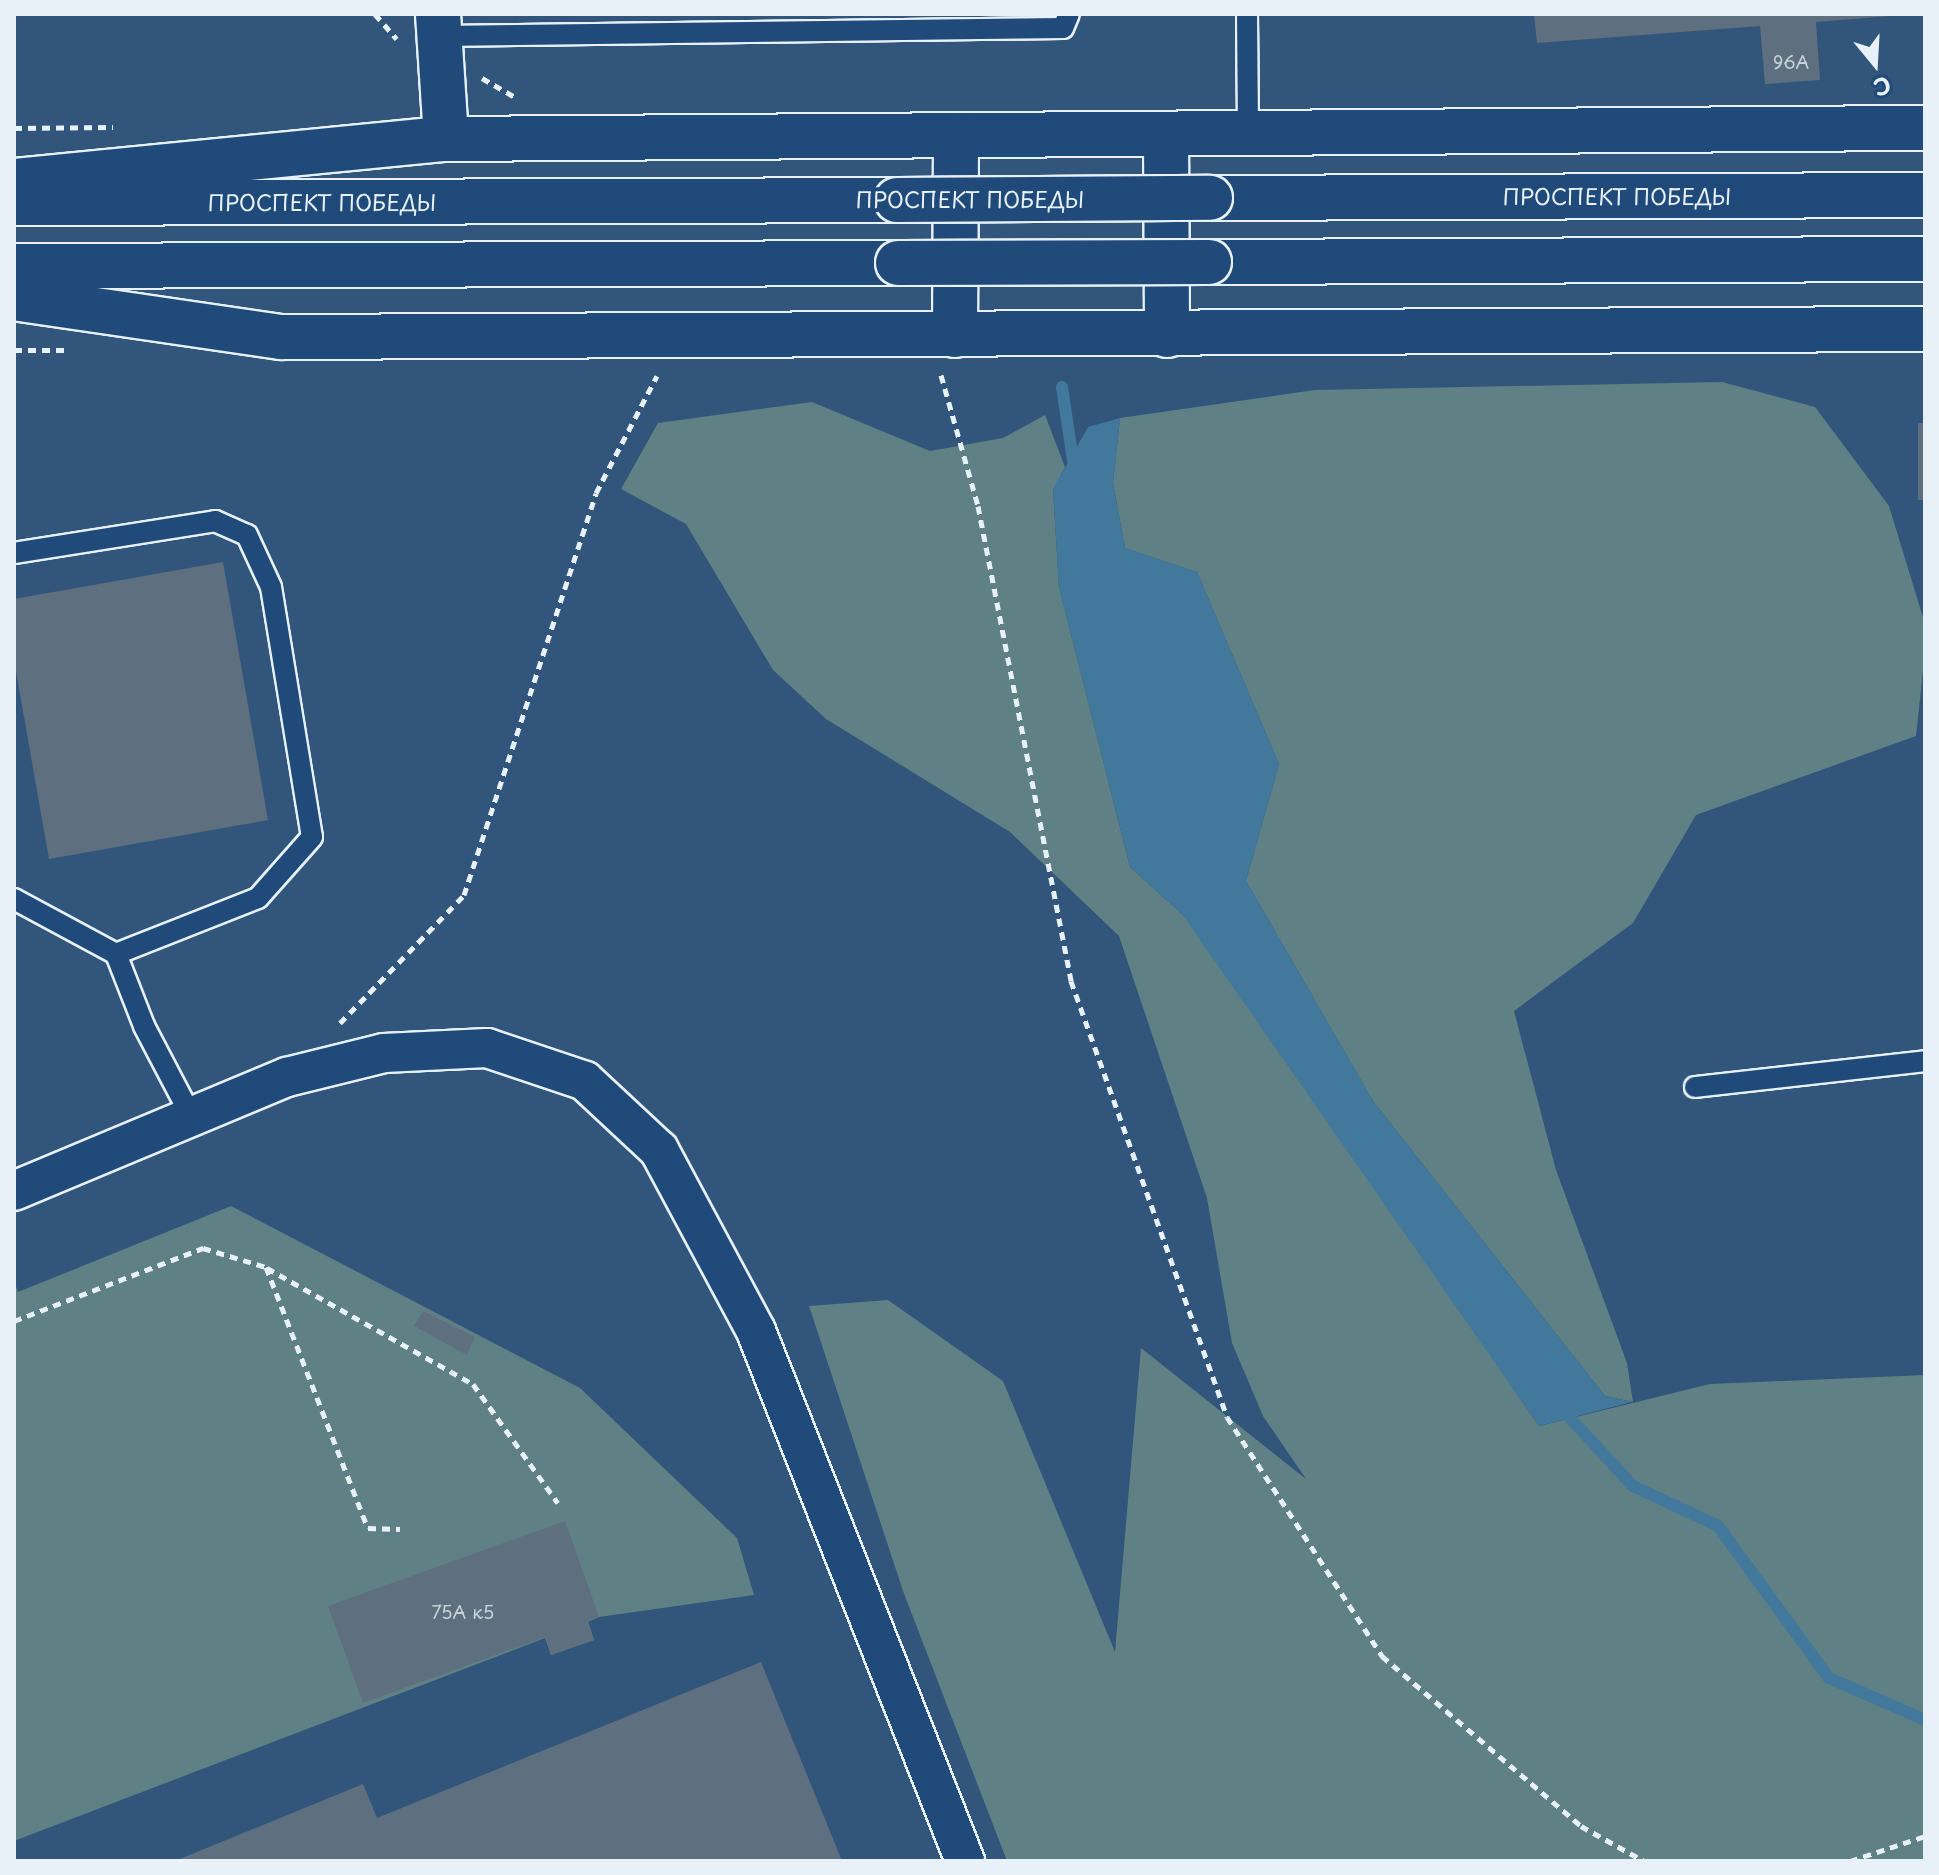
<!DOCTYPE html>
<meta charset="utf-8">
<style>
body{margin:0}
#map{position:relative;width:1939px;height:1875px;overflow:hidden;background:#32557c;font-family:"Playpen Sans",sans-serif}
div>[style]{position:absolute}
.green>*{inset:0;background:#5f8084}
.water>*{inset:0;background:#41789c}
.stream>*{height:12px;margin:-6px;padding:0 6px;transform-origin:6px;border-radius:6px;background:#41789c}
.building>*{inset:0;background:#5e707f;transform-origin:0 0}
.path>*{height:5px;margin-top:-2.5px;transform-origin:0;background:repeating-linear-gradient(90deg,#e8f1f8 0 8px,transparent 0 14px)}
.roads{filter:drop-shadow(2px 0 #e8f1f8) drop-shadow(-2px 0 #e8f1f8) drop-shadow(0 2px #e8f1f8) drop-shadow(0 -2px #e8f1f8)}
.service>*{height:20px;margin:-10px;padding:0 10px;transform-origin:10px;border-radius:10px;background:#1f4a7a}
.minor>*{height:38px;margin:-19px;padding:0 19px;transform-origin:19px;border-radius:19px;background:#1f4a7a}
.tertiary>*{height:44px;margin:-22px;padding:0 22px;transform-origin:22px;border-radius:22px;background:#1f4a7a}
.primary>*{height:44px;margin:-22px;padding:0 22px;transform-origin:22px;border-radius:22px;background:#1f4a7a}
.bridges{filter:drop-shadow(2px 0 #e8f1f8) drop-shadow(-2px 0 #e8f1f8) drop-shadow(0 2px #e8f1f8) drop-shadow(0 -2px #e8f1f8)}
.primary-bridge>*{height:44px;margin:-22px;padding:0 22px;transform-origin:22px;border-radius:22px;background:#1f4a7a}
span{translate:-50% -50%;white-space:nowrap;text-align:center;line-height:1.15;-webkit-text-stroke:8px #1f4a7a;paint-order:stroke}
.number-label{font-size:18px;color:#c6d1da}
.number-label span{-webkit-text-stroke-width:0}
.street-label{font-size:22px;color:#e8f1f8}
.frame{position:absolute;inset:0;border:16px solid #e8f1f8;pointer-events:none}
.north{position:absolute;left:1835px;top:24px;width:80px;height:80px;-webkit-text-stroke:6px #1f4a7a;paint-order:stroke;rotate:162deg;font-size:22px;font-weight:700;line-height:32px;text-align:center;color:#e8f1f8}
.north::after{content:'';display:block;margin:auto;width:28px;height:36px;background:#e8f1f8;clip-path:polygon(50% 0,100% 100%,50% 72%,0 100%)}
</style>
<div id="map">
<div class="green">
<i style="clip-path:polygon(1722px 382px,1815px 407px,1889px 506px,1925px 624px,1925px 653px,1916px 736px,1696px 815px,1633px 923px,1514px 1011px,1556px 1170px,1627px 1363px,1633px 1402px,1605px 1396px,1373px 1101px,1246px 881px,1279px 764px,1197px 572px,1125px 548px,1113px 483px,1120px 418px,1315px 390px)"></i>
<i style="clip-path:polygon(812px 402px,930px 451px,1003px 438px,1045px 415px,1065px 467px,1053px 490px,1059px 587px,1130px 867px,1182px 914px,1224px 968px,1539px 1426px,1710px 1384px,1925px 1375px,1925px 1861px,1007px 1861px,903px 1591px,809px 1306px,888px 1300px,1003px 1381px,1115px 1652px,1141px 1348px,1306px 1479px,1263px 1416px,1232px 1343px,1207px 1198px,1119px 936px,1010px 832px,826px 719px,773px 670px,686px 524px,621px 489px,658px 423px)"></i>
<i style="clip-path:polygon(231px 1206px,580px 1388px,737px 1538px,754px 1595px,599px 1617px,588px 1622px,594px 1640px,551px 1655px,545px 1638px,14px 1841px,14px 1281px,18px 1292px)"></i>
</div>
<div class="water">
<i style="clip-path:polygon(1120px 418px,1113px 483px,1125px 548px,1197px 572px,1279px 764px,1246px 881px,1373px 1101px,1605px 1396px,1632px 1402px,1539px 1426px,1182px 914px,1130px 867px,1059px 587px,1053px 489px,1088px 427px)"></i>
</div>
<div class="stream">
<i style="left:1062px;top:387px;width:81px;rotate:81.5deg"></i>
<i style="left:1560px;top:1407px;width:108px;rotate:47.3deg"></i>
<i style="left:1633px;top:1486px;width:94px;rotate:25.2deg"></i>
<i style="left:1718px;top:1526px;width:188px;rotate:53.9deg"></i>
<i style="left:1829px;top:1678px;width:105px;rotate:23.6deg"></i>
</div>
<div class="building">
<i style="clip-path:polygon(1534px 14px,1890px 14px,1890px 16px,1816px 22px,1820px 80px,1765px 84px,1760px 26px,1537px 43px)"></i>
<i style="left:1918px;top:423px;width:7px;height:77px"></i>
<i style="clip-path:polygon(223px 562px,268px 820px,49px 859px,14px 660px,14px 599px)"></i>
<i style="clip-path:polygon(423px 1311px,475px 1337px,467px 1355px,414px 1326px)"></i>
<i style="clip-path:polygon(565px 1521px,599px 1617px,587px 1622px,594px 1640px,551px 1655px,545px 1637px,363px 1703px,328px 1606px)"></i>
<i style="clip-path:polygon(761px 1662px,842px 1861px,175px 1861px,363px 1784px,377px 1818px)"></i>
</div>
<div class="path">
<i style="left:375px;top:14px;width:33px;rotate:49deg"></i>
<i style="left:482px;top:78px;width:38px;rotate:30deg"></i>
<i style="left:14px;top:128px;width:99px;rotate:-0.6deg"></i>
<i style="left:14px;top:350px;width:51px"></i>
<i style="left:941px;top:375px;width:136px;rotate:74.2deg"></i>
<i style="left:978px;top:506px;width:484px;rotate:78.9deg"></i>
<i style="left:1071px;top:981px;width:463px;rotate:70.3deg"></i>
<i style="left:1227px;top:1417px;width:285px;rotate:57deg"></i>
<i style="left:1382px;top:1656px;width:262px;rotate:40.5deg"></i>
<i style="left:1581px;top:1826px;width:72px;rotate:29.1deg"></i>
<i style="left:340px;top:1023px;width:178px;rotate:-45.9deg"></i>
<i style="left:464px;top:895px;width:423px;rotate:-71.8deg"></i>
<i style="left:596px;top:493px;width:132px;rotate:-62.5deg"></i>
<i style="left:267px;top:1268px;width:236px;rotate:29.4deg"></i>
<i style="left:473px;top:1384px;width:146px;rotate:54.5deg"></i>
<i style="left:14px;top:1321px;width:203px;rotate:-21.1deg"></i>
<i style="left:203px;top:1248px;width:66px;rotate:16.8deg"></i>
<i style="left:266px;top:1267px;width:280px;rotate:68.7deg"></i>
<i style="left:368px;top:1528px;width:32px;rotate:2deg"></i>
<i style="left:1850px;top:1861px;width:79px;rotate:-18.4deg"></i>
</div>
<div class="roads">
<div class="service">
<i style="left:1247px;top:14px;width:120px;rotate:89.5deg"></i>
<i style="left:440px;top:36px;width:623px;rotate:-0.74deg"></i>
<i style="left:1063px;top:28px;width:15px;rotate:-67deg"></i>
<i style="left:14px;top:553px;width:204px;rotate:-9deg"></i>
<i style="left:215px;top:521px;width:35px;rotate:24deg"></i>
<i style="left:247px;top:535px;width:57px;rotate:65.2deg"></i>
<i style="left:271px;top:587px;width:253px;rotate:80.7deg"></i>
<i style="left:312px;top:837px;width:81px;rotate:131.5deg"></i>
<i style="left:258px;top:898px;width:153px;rotate:158.5deg"></i>
<i style="left:14px;top:899px;width:116px;rotate:28.3deg"></i>
<i style="left:116px;top:954px;width:77px;rotate:68.7deg"></i>
<i style="left:144px;top:1026px;width:99px;rotate:62.4deg"></i>
<i style="left:1695px;top:1087px;width:231px;rotate:-6.4deg"></i>
</div>
<div class="minor">
<i style="left:14px;top:1191px;width:296px;rotate:-22.7deg"></i>
<i style="left:287px;top:1077px;width:100px;rotate:-13.9deg"></i>
<i style="left:384px;top:1053px;width:103px;rotate:-2.8deg"></i>
<i style="left:487px;top:1048px;width:103px;rotate:18.6deg"></i>
<i style="left:585px;top:1081px;width:101px;rotate:43deg"></i>
<i style="left:659px;top:1150px;width:205px;rotate:61.8deg"></i>
<i style="left:756px;top:1331px;width:570px;rotate:68.48deg"></i>
</div>
<div class="tertiary">
<i style="left:438px;top:14px;width:125px;rotate:86.3deg"></i>
<i style="left:1166px;top:134px;width:201px;rotate:89.7deg"></i>
<i style="left:14px;top:181px;width:434px;rotate:-5.6deg"></i>
<i style="left:446px;top:139px;width:1479px;rotate:-0.43deg"></i>
<i style="left:14px;top:298px;width:270px;rotate:8.3deg"></i>
<i style="left:281px;top:337px;width:1644px;rotate:-0.28deg"></i>
<i style="left:955px;top:335px;width:200px;rotate:-89.7deg"></i>
</div>
<div class="primary">
<i style="left:1210px;top:198px;width:715px;rotate:-0.24deg"></i>
<i style="left:14px;top:203px;width:883px;rotate:-0.19deg"></i>
<i style="left:1209px;top:262px;width:716px;rotate:-0.24deg"></i>
<i style="left:14px;top:266px;width:884px;rotate:-0.19deg"></i>
</div>
</div>
<div class="bridges">
<div class="primary-bridge">
<i style="left:897px;top:200px;width:313px;rotate:-0.4deg"></i>
<i style="left:898px;top:263px;width:311px;rotate:-0.2deg"></i>
</div>
</div>
<div class="number-label">
<span style="left:1791px;top:62px">96А</span>
<span style="left:463px;top:1612px">75А к5</span>
</div>
<div class="street-label">
<span style="left:1617px;top:196px">ПРОСПЕКТ ПОБЕДЫ</span>
<span style="left:970px;top:199px">ПРОСПЕКТ ПОБЕДЫ</span>
<span style="left:322px;top:202px">ПРОСПЕКТ ПОБЕДЫ</span>
</div>
<div class="frame"></div>
<div class="north">С</div>
</div>
